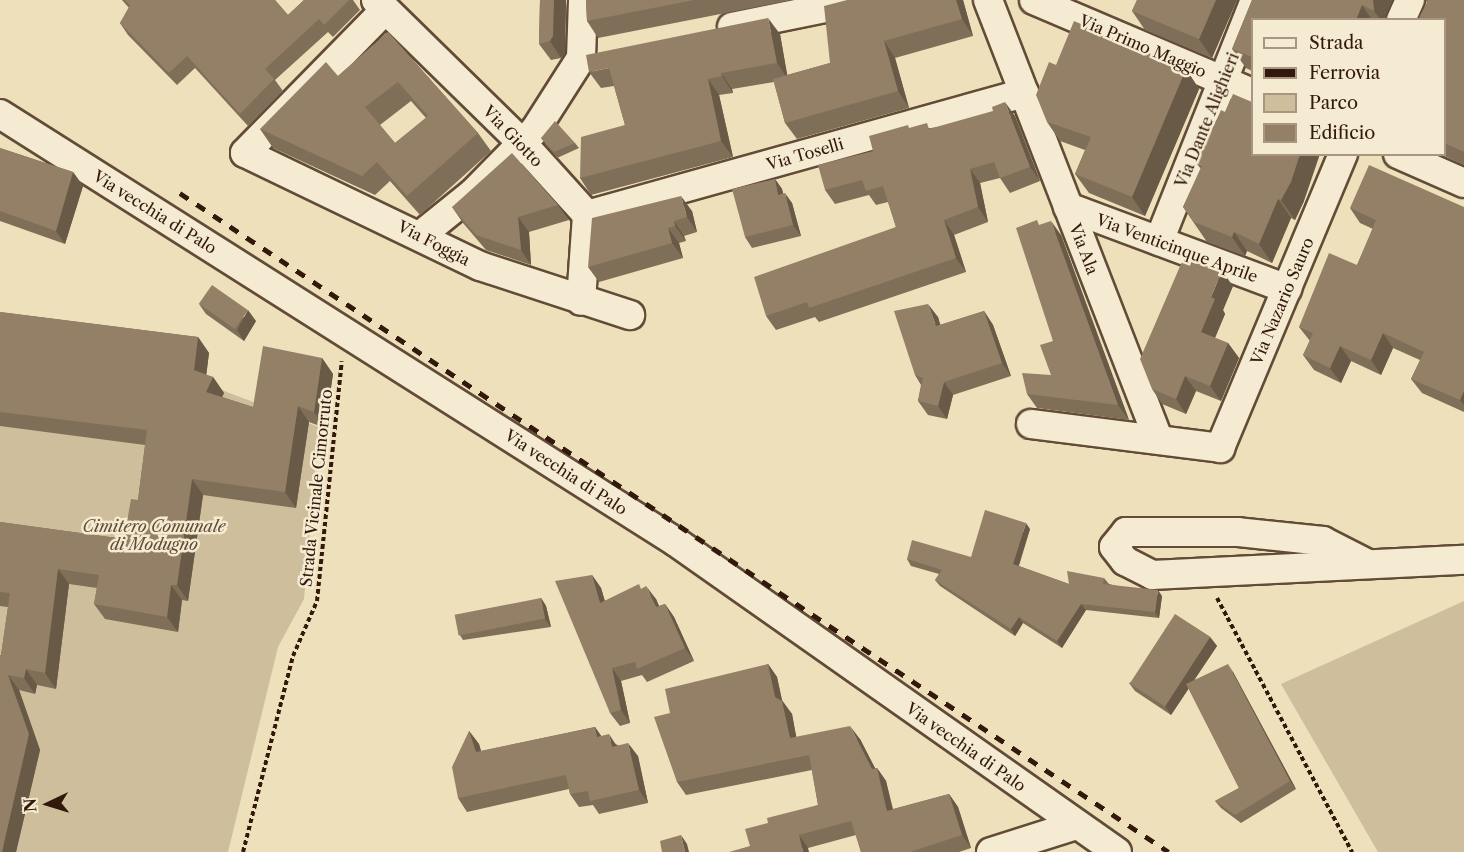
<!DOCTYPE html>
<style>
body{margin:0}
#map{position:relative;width:1464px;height:852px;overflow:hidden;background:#eee0ba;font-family:"Libre Caslon Text",serif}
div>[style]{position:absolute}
.green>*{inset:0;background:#cebe9c}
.path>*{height:4px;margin-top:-2px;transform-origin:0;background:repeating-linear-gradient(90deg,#33190b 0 4.5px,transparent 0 7.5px)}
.roads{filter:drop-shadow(2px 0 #624b37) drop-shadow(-2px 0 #624b37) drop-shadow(0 2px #624b37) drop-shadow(0 -2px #624b37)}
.minor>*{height:28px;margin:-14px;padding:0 14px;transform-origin:14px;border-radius:14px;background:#f4ebd2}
.rail>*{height:4.5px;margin-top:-2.25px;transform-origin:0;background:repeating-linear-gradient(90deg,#33190b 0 10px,transparent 0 20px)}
.wall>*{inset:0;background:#7f6e58}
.shaded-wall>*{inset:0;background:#685a47}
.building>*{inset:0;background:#948066;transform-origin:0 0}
span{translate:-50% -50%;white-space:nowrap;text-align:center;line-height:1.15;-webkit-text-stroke:5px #f4ebd2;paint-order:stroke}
.street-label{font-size:16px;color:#33190b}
.park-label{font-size:16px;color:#624b36;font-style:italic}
.legend{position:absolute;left:1251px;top:18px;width:195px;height:138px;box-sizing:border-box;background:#f4ebd2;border:2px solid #a79782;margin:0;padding:8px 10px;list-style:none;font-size:18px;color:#33190b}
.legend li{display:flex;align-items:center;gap:12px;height:30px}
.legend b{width:30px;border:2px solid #a79782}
.north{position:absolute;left:18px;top:774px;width:60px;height:60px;-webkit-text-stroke:4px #f4ebd2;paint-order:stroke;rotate:266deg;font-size:16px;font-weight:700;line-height:24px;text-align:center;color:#33190b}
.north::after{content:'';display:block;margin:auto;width:21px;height:27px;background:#33190b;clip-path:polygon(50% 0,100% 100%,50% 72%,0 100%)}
</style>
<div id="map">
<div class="green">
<i style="clip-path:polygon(0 324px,207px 350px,203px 383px,319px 427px,304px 599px,278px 647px,228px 852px,0 852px)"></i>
<i style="clip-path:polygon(1464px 601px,1464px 852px,1378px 852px,1281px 684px)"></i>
</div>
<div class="path">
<i style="left:1217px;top:598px;width:288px;rotate:62deg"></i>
<i style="left:243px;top:852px;width:202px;rotate:-75.7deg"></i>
<i style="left:293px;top:656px;width:60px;rotate:-66.4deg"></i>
<i style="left:317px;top:601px;width:241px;rotate:-84.1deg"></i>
</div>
<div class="roads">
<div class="minor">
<i style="left:376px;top:0;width:204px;rotate:44.4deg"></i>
<i style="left:522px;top:143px;width:97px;rotate:47.9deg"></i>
<i style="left:587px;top:215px;width:86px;rotate:94deg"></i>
<i style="left:988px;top:0;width:471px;rotate:68.8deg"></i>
<i style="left:1034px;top:0;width:237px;rotate:23.1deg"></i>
<i style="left:385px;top:10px;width:200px;rotate:134.4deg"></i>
<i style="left:245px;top:153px;width:261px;rotate:25.7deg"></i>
<i style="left:480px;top:266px;width:158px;rotate:18.1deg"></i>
<i style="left:1401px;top:20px;width:22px;rotate:-66deg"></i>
<i style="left:732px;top:27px;width:136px;rotate:-11.5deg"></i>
<i style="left:0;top:114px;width:800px;rotate:32.34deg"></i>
<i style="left:676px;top:542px;width:539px;rotate:35.11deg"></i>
<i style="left:1398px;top:154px;width:72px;rotate:23.7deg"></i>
<i style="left:1068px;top:207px;width:234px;rotate:20.5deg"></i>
<i style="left:587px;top:215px;width:454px;rotate:-15.6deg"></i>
<i style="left:421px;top:235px;width:67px;rotate:-38.9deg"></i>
<i style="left:473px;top:193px;width:88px;rotate:-45.5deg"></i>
<i style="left:535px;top:130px;width:85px;rotate:-57.4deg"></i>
<i style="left:581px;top:58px;width:58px;rotate:-88deg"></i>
<i style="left:1159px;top:241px;width:259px;rotate:-68.3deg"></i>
<i style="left:1031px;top:424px;width:191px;rotate:7.2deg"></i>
<i style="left:1220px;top:448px;width:319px;rotate:-67.3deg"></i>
<i style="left:1366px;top:563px;width:48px;rotate:-152.9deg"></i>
<i style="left:1323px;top:541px;width:85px;rotate:-174deg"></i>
<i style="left:1238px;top:532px;width:112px;rotate:180deg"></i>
<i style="left:1126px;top:532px;width:19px;rotate:129deg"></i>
<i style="left:1114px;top:547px;width:18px;rotate:52deg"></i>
<i style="left:1125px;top:561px;width:30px;rotate:27deg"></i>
<i style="left:1152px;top:575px;width:312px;rotate:-2.8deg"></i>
<i style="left:991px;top:852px;width:89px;rotate:-17.6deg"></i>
</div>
</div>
<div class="rail">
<i style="left:180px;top:193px;width:1188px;rotate:33.68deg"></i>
</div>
<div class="wall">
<i style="clip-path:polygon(122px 0,275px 0,288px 15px,304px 0,353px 0,360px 10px,333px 37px,328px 32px,275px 80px,283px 91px,248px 126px,195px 68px,177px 85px,128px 35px,120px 23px,129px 8px)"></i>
<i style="clip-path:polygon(540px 0,566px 0,565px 53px,561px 58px,551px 60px,539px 44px)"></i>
<i style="clip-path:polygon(586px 0,792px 0,598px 38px,587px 21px)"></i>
<i style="clip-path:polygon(847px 0,963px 0,973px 36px,895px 58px,909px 108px,797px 139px,785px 123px,774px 82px,732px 89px,733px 93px,719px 95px,733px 157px,591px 195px,580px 178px,625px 125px,614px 86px,601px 88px,589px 72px,780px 34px,787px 75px,830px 63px)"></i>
<i style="clip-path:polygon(1137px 0,1237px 0,1212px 58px,1145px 30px,1132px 11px)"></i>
<i style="clip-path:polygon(1252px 0,1392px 0,1386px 14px,1386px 20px,1252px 20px,1252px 71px,1246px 68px,1232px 49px)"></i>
<i style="clip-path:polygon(1425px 0,1464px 0,1464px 165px,1440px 154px,1444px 154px,1444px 20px)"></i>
<i style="clip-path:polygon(evenodd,388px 32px,478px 133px,491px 151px,420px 215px,390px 181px,375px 195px,273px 148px,260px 129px,338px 76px,388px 32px,411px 101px,426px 118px,395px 143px,380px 125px,411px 101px)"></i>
<i style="clip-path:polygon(1056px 65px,1186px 69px,1199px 89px,1145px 216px,1089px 193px,1075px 174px,1085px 150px,1060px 141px,1047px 122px)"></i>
<i style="clip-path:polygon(1015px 116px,1040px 181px,1010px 193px,1000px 178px,980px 183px,988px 222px,954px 235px,966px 272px,819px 322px,815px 317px,776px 330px,766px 316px,896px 227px,888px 202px,876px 205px,869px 195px,835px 204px,825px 190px,873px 151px,910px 128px,931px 128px)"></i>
<i style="clip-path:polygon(541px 138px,575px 143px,579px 148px,557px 158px)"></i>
<i style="clip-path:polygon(0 148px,73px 172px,83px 186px,65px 244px,0 221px)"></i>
<i style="clip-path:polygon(1196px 163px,1304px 201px,1295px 220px,1291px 218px,1272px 263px,1247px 251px,1245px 256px,1207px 242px,1183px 207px,1201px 169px)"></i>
<i style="clip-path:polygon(775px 179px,782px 189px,783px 194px,792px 203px,801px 236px,752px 248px,745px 237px)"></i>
<i style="clip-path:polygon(558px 205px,569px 220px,529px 232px,531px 265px,486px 250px,463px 223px,452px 207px)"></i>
<i style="clip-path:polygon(1464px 207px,1464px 412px,1422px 393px,1411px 379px,1420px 360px,1393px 348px,1381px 375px,1351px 361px,1341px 383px,1314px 370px,1303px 355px,1310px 341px,1299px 327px,1357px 265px,1373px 229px,1360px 223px,1350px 208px)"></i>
<i style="clip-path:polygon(692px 211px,697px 232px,684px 236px,686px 241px,679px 243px,683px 258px,599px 282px,588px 267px)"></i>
<i style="clip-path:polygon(1041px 225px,1061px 235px,1129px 420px,1037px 408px,1027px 394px,1051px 375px,1053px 341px)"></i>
<i style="clip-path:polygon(1233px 286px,1223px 310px,1225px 314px,1215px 338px,1228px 343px,1239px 358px,1221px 401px,1196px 391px,1186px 414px,1162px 404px,1152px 389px)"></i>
<i style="clip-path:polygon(199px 304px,256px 321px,244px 341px,206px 314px)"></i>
<i style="clip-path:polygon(984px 311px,993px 325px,1011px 376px,953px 395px,947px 419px,928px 415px,918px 401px,921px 385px,915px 375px,938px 317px,940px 325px)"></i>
<i style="clip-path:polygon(0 312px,198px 337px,209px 353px,206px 375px,213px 377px,224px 393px,222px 397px,253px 407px,322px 358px,333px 374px,325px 428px,309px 422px,296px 508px,203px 495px,188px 601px,182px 600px,178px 632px,105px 619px,94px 604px,97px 588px,69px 584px,56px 689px,37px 685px,35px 694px,19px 690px,40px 750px,16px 852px,1px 655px,8px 607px,0 606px,0 522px,124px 539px,138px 500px,145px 445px,0 426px)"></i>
<i style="clip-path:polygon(1030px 529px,1019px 566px,1069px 584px,1104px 578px,1109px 584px,1162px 596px,1159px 618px,1086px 610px,1062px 648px,1023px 623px,1015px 636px,940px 586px,935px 580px,939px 574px,911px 566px,907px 559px,971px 557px)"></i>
<i style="clip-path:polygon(592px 575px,601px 588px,605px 601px,642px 589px,656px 599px,659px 606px,665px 604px,674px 617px,694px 661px,647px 682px,642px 675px,621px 681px,630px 723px,620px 726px,610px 713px)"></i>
<i style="clip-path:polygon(541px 598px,546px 606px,551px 627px,463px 640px,458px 632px)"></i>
<i style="clip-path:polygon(1210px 637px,1217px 646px,1194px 680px,1233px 672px,1296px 789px,1241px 823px,1221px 808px,1215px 801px,1239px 788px,1189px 688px,1171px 715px,1135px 691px,1129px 683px)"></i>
<i style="clip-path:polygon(768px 664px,777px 677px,782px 700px,792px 714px,796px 737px,860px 739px,875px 768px,877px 768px,886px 781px,893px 809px,949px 794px,958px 807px,971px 848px,959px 852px,861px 852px,856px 835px,808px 848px,750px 846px,768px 823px,818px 805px,812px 770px,686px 795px,677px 782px,670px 713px)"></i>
<i style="clip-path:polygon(595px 727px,601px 736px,638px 756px,648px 803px,599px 814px,593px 805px,579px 807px,570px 794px,569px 789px,467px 812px,458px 798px,469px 731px,479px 744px,481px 751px)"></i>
</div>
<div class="shaded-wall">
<i style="clip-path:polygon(554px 0,566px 0,565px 53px,561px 58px,550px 41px)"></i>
<i style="clip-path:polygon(956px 0,963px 0,973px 36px,962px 19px)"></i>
<i style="clip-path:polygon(1216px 0,1237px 0,1212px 58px,1199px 39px)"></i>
<i style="clip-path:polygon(1373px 0,1392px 0,1386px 14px,1386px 20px,1381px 20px,1374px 11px)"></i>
<i style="clip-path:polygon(1362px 5px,1372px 20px,1356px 20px)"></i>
<i style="clip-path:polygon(768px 18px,780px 34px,788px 79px,777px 63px)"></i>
<i style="clip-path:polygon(884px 41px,895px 58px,909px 108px,898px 91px)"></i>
<i style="clip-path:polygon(1186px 69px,1199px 89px,1145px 216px,1132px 197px)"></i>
<i style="clip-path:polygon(721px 73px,732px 89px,733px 93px,722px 76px)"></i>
<i style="clip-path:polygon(708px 79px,719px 95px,733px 157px,721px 141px)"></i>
<i style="clip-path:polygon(1005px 102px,1015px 116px,1040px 181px,1030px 167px)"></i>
<i style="clip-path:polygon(1300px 154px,1320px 154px,1304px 201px,1295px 220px,1281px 200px)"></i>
<i style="clip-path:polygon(970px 169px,980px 183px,988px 222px,978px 207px)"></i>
<i style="clip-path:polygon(73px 172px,83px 186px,65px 244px,56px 231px)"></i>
<i style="clip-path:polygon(775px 179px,782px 189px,786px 205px,778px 195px)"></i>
<i style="clip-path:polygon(785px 193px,792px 203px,801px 236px,793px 225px)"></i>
<i style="clip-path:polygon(681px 196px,692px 211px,697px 232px,687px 217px)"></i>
<i style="clip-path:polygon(1278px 199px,1291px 218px,1272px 263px,1259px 244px)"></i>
<i style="clip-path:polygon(518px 217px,529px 232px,531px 265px,521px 250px)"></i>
<i style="clip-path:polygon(944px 220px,954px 235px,966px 272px,956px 258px)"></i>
<i style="clip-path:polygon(674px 221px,684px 236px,686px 241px,675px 226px)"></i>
<i style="clip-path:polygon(1051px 221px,1061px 235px,1129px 420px,1118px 405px)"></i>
<i style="clip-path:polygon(668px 228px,679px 243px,683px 258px,672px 243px)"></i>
<i style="clip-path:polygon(1234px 232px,1247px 251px,1245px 256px,1232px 237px)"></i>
<i style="clip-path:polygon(1222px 271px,1233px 286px,1223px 310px,1225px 314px,1211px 347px,1201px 332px,1211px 297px)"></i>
<i style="clip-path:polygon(928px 304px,938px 317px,945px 340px,936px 326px)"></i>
<i style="clip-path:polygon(248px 310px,256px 321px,244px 341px,237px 330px)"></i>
<i style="clip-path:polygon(984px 311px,993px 325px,1011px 376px,1002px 363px)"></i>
<i style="clip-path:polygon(1383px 333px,1393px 348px,1381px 375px,1371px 360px)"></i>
<i style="clip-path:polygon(198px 337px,209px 353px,205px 386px,194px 370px)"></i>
<i style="clip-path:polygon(1228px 343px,1239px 358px,1221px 401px,1210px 386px)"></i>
<i style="clip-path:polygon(1340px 346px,1351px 361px,1341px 383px,1330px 368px)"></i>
<i style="clip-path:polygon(322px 358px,333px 374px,325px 428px,314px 412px)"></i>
<i style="clip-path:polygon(1185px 376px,1196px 391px,1186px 414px,1176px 399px)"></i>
<i style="clip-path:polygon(213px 377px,224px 393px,217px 407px,206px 392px)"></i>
<i style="clip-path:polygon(944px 382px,953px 395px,947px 419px,938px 406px)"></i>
<i style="clip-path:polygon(1464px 391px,1464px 405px,1460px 400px)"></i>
<i style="clip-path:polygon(298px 406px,309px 422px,296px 508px,285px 492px)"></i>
<i style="clip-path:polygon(192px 479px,203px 495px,188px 601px,177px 585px)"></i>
<i style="clip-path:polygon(1026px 523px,1030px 529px,1017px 570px,1013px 564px)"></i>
<i style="clip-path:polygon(58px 569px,69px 584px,56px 689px,45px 673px)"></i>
<i style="clip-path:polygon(592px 575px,601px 588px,609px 616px,600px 603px)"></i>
<i style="clip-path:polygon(171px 585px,182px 600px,178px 632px,167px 617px)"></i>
<i style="clip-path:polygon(646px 586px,656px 599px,665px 620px,656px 607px)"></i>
<i style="clip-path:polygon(1158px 590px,1162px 596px,1159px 618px,1155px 612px)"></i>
<i style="clip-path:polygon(541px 598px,546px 606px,551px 627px,545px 619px)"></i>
<i style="clip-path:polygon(665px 604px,674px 617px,694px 661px,685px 648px)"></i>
<i style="clip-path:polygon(1081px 604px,1086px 610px,1062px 648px,1057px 641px)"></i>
<i style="clip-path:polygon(1019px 617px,1023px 623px,1015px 636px,1011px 629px)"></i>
<i style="clip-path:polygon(1210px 637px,1217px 646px,1171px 715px,1165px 706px)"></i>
<i style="clip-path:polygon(768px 664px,777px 677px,784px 710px,775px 697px)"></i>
<i style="clip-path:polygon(1228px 664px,1233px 672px,1296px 789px,1290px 781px)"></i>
<i style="clip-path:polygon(612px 668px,621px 681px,630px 723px,621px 710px)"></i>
<i style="clip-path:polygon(26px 669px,37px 685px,35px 694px,24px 678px)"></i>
<i style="clip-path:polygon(8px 675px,19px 690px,40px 750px,16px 852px,2px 852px)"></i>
<i style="clip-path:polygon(782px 701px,792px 714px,799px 751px,790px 738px)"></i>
<i style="clip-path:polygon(850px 726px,860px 739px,880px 778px,877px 768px,886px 781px,896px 824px,887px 811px,872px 769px)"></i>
<i style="clip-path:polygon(595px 727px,604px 740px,597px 737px)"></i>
<i style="clip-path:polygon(469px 731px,479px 744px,485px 765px,476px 752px)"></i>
<i style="clip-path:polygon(609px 734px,618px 748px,612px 747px)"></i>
<i style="clip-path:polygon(628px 743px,638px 756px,648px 803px,639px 790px)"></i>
<i style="clip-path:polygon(949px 794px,958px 807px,971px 848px,962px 835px)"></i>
<i style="clip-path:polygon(681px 835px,687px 844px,689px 852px,685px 852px)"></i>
<i style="clip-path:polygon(799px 835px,808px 848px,809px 852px,803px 852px)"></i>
</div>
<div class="building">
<i style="clip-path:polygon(125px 0,275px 0,288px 15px,304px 0,349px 0,324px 25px,319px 19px,265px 69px,274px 79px,240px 114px,187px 56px,169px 73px,120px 23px,130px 5px)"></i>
<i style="clip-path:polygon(540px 0,554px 0,553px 36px,550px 41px,539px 44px)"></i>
<i style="clip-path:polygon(586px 0,694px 0,587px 21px)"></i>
<i style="clip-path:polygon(847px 0,956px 0,962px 19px,884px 41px,898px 91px,785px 123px,773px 79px,830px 63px,824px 6px)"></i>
<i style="clip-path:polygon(1137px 0,1216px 0,1199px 39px,1132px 11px)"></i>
<i style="clip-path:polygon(1252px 0,1373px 0,1374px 11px,1362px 5px,1356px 20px,1252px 20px,1252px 57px,1232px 49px)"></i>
<i style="clip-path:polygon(1428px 0,1464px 0,1464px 152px,1444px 143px,1444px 20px,1418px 20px)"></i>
<i style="clip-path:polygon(768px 18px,777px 63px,721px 73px,722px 76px,708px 79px,721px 141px,580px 178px,581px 137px,625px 125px,609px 68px,589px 72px,586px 55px)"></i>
<i style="clip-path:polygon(1074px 21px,1186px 69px,1132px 197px,1075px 174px,1091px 137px,1047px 122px,1036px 95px,1049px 62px,1056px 65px)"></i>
<i style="clip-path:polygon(evenodd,388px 32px,478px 133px,407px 196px,377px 162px,362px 176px,260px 129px,326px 62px,338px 76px,388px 32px,398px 82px,428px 116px,395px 143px,365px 107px,398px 82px)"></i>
<i style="clip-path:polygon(1233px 94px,1252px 102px,1252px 154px,1300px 154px,1291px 182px,1281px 200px,1278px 199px,1259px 244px,1234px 232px,1232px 237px,1194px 222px,1183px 207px,1202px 165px,1196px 163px,1221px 110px,1225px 112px)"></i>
<i style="clip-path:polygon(1005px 102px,1030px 167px,1000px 178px,994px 162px,970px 169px,978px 207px,944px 220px,956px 258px,809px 308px,807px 302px,766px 316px,754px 277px,896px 227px,883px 186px,866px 191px,862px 180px,825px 190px,818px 165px,873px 151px,869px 136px,908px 125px,909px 128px,927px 123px,929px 129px,993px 111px,992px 107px)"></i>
<i style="clip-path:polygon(555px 121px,575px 143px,554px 152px,541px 138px)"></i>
<i style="clip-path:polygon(0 148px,73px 172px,56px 231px,0 211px)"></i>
<i style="clip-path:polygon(512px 153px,558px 205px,518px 217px,521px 250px,476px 235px,452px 207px)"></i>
<i style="clip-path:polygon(1369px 165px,1464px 207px,1464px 391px,1460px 400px,1411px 379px,1424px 352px,1383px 333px,1371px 360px,1340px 346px,1330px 368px,1303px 355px,1313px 333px,1299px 327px,1329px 253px,1357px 265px,1376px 220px,1350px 208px)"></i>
<i style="clip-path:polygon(775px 179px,778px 195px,785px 193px,793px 225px,745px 237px,732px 189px)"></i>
<i style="clip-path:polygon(681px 196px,687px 217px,674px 221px,675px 226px,668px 228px,672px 243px,588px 267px,592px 218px)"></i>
<i style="clip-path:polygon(1037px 220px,1039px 225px,1051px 221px,1118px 405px,1027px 394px,1022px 373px,1051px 375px,1040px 345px,1053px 341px,1016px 228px)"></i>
<i style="clip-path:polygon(1184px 257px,1222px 271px,1211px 297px,1215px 299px,1201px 332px,1228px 343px,1210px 386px,1185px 376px,1176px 399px,1152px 389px,1140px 359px)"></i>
<i style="left:212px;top:285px;width:44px;height:23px;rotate:35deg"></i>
<i style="clip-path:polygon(928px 304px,936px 326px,984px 311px,1002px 363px,944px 382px,938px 406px,918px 401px,923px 378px,915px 375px,894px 311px)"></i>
<i style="clip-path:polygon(0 312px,198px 337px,194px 370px,213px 377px,206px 392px,253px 407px,263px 346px,322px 358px,314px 412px,298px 406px,285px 492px,192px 479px,177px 585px,171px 585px,167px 617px,94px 604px,99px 575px,58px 569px,45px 673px,26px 669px,24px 678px,8px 675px,29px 734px,2px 852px,0 852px,0 655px,1px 655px,10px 593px,0 592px,0 522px,124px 539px,131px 499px,138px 500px,147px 430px,0 412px)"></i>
<i style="clip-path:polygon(985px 510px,1026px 523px,1013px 564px,1069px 584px,1067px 571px,1104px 578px,1103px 584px,1158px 590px,1155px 612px,1081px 604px,1057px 641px,1019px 617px,1011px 629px,935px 580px,942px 570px,907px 559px,912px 540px,971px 557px)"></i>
<i style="clip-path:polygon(592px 575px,600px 603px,639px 584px,641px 589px,646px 586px,656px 607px,665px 604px,685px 648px,637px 669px,635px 662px,612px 668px,621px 710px,610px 713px,555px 581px)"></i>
<i style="left:541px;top:598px;width:21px;height:88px;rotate:79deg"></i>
<i style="left:1175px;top:614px;width:42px;height:83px;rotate:33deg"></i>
<i style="clip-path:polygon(768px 664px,775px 697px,782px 701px,790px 738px,850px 726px,872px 769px,877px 768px,887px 811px,949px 794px,962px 835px,910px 852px,861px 852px,851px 821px,799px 835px,803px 852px,729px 852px,750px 846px,745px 829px,768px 823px,767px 818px,818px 805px,809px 755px,677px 782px,654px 717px,670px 713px,665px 689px)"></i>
<i style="clip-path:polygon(1228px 664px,1290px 781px,1235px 815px,1215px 801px,1239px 788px,1186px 684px)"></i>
<i style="clip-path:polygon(595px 727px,597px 737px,609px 734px,612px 747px,628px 743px,639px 790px,590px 801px,588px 791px,570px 794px,566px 775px,458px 798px,452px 767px,469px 731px,476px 752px)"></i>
<i style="clip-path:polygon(681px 835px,685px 852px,662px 852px,660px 841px)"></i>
</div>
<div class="street-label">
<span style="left:1143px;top:46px;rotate:23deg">Via Primo Maggio</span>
<span style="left:1207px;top:120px;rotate:-68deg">Via Dante Alighieri</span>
<span style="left:513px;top:136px;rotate:46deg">Via Giotto</span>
<span style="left:805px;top:154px;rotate:-16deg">Via Toselli</span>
<span style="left:155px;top:212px;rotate:32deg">Via vecchia di Palo</span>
<span style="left:434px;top:243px;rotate:27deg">Via Foggia</span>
<span style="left:1177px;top:248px;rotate:20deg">Via Venticinque Aprile</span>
<span style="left:1084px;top:249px;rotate:69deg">Via Ala</span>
<span style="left:1282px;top:301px;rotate:-67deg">Via Nazario Sauro</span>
<span style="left:566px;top:472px;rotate:33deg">Via vecchia di Palo</span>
<span style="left:316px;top:488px;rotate:-84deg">Strada Vicinale Cimorruto</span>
<span style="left:966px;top:747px;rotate:35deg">Via vecchia di Palo</span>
</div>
<div class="park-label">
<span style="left:154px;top:535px">Cimitero Comunale<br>di Modugno</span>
</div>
<ul class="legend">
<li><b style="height:8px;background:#f4ebd2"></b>Strada</li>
<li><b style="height:8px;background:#33190b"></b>Ferrovia</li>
<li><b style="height:16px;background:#cebe9c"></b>Parco</li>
<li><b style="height:16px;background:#948066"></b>Edificio</li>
</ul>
<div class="north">N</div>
</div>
